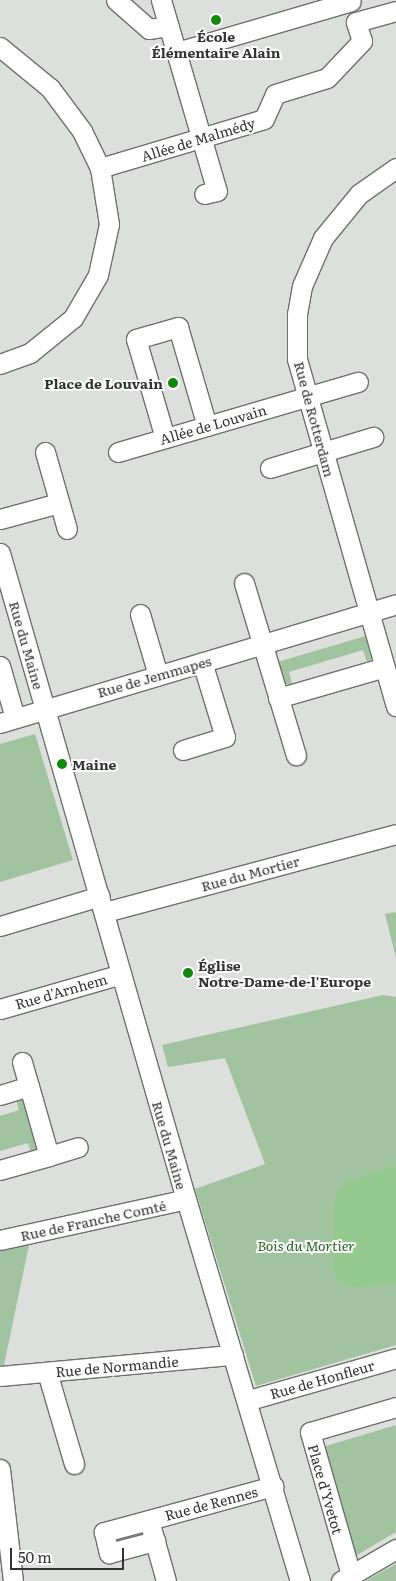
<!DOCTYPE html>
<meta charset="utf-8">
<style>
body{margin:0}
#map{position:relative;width:396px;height:1581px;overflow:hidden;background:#dddfdd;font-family:Literata,serif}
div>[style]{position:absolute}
.green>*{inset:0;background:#a2c39f}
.water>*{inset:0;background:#94ca8f}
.roads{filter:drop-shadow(1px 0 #6e706e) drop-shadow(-1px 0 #6e706e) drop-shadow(0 1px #6e706e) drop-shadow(0 -1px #6e706e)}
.minor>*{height:19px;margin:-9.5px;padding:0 9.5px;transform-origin:9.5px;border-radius:9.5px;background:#fff}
.dots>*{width:14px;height:14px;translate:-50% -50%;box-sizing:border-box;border:2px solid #fff;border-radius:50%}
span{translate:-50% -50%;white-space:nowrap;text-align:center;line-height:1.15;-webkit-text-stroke:4px #fff;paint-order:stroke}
.poi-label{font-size:14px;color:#323332;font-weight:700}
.right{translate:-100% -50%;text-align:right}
.left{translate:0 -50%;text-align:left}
.street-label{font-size:14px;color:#323332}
.park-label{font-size:14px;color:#21681e;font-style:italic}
.scale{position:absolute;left:10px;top:1548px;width:114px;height:22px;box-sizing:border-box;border:2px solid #323332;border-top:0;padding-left:6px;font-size:15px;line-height:18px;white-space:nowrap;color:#323332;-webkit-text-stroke:4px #fff;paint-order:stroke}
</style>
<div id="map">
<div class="green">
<i style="clip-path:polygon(369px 635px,372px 653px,371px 660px,367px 662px,363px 650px,289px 672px,292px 684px,285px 684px,278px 676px,274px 663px)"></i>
<i style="clip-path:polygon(35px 734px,73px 860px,0 882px,0 744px)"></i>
<i style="clip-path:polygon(396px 912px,396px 958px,385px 914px)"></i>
<i style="clip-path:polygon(383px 995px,396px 997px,396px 1345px,256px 1386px,195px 1189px,265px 1164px,225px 1058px,168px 1067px,162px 1045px)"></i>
<i style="clip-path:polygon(20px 1097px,26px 1102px,39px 1146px,37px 1152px,31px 1154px,28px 1143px,0 1151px,0 1116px,19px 1110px,16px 1099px)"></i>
<i style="clip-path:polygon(29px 1245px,4px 1365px,0 1366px,0 1250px)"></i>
<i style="clip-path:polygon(396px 1425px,396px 1532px,352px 1558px,319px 1448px)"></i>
<i style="clip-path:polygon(396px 1564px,396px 1581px,365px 1581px)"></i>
</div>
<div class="water">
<i style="clip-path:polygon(396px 1166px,396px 1282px,366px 1287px,346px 1285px,337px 1279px,333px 1266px,334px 1204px,338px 1190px,347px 1182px)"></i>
</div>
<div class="roads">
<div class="minor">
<i style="left:116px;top:0;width:44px;rotate:41.3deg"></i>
<i style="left:149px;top:29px;width:20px;rotate:-9deg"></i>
<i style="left:161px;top:0;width:199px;rotate:73.7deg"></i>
<i style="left:217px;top:191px;width:13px;rotate:167deg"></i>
<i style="left:0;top:47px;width:65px;rotate:39.4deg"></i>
<i style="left:50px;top:88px;width:54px;rotate:53.3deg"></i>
<i style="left:82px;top:131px;width:41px;rotate:64.1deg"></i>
<i style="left:100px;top:168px;width:57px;rotate:80.9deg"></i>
<i style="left:109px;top:224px;width:52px;rotate:102.2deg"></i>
<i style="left:98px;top:275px;width:50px;rotate:120.2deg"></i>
<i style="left:73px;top:318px;width:55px;rotate:140.9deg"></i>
<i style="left:30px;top:353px;width:32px;rotate:160deg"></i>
<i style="left:177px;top:52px;width:181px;rotate:-16.3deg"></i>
<i style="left:100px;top:168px;width:171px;rotate:-16.6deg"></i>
<i style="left:264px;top:119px;width:27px;rotate:-66deg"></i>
<i style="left:275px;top:94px;width:54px;rotate:-17.1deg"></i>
<i style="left:327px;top:78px;width:51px;rotate:-46.6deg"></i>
<i style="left:362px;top:41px;width:20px;rotate:-108deg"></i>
<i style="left:356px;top:22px;width:41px;rotate:-15.4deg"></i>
<i style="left:396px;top:168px;width:45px;rotate:144.9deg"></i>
<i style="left:359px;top:194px;width:57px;rotate:129.3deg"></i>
<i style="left:323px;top:238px;width:52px;rotate:113.6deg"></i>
<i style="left:302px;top:286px;width:28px;rotate:100deg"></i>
<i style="left:297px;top:314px;width:45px;rotate:90deg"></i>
<i style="left:297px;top:359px;width:361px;rotate:74.1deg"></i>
<i style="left:165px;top:438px;width:103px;rotate:-106.3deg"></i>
<i style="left:136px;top:339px;width:44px;rotate:-15.9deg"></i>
<i style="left:178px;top:327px;width:103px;rotate:73.7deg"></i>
<i style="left:45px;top:452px;width:80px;rotate:74.1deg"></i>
<i style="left:118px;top:452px;width:250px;rotate:-16.3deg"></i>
<i style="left:270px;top:468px;width:108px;rotate:-16.8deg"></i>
<i style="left:0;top:519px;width:61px;rotate:-15.2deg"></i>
<i style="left:0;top:553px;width:672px;rotate:73.94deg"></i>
<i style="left:186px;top:1199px;width:399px;rotate:73.4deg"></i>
<i style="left:244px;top:583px;width:180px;rotate:73.2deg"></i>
<i style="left:140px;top:614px;width:64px;rotate:73.6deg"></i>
<i style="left:0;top:666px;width:54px;rotate:73.9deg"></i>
<i style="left:278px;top:698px;width:111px;rotate:-16.2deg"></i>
<i style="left:0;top:723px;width:413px;rotate:-16.7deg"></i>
<i style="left:183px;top:750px;width:44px;rotate:-17.2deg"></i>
<i style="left:225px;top:737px;width:78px;rotate:-107deg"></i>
<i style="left:105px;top:912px;width:301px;rotate:-15deg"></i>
<i style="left:0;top:926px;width:104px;rotate:-16.7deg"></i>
<i style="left:0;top:1009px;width:126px;rotate:-16.1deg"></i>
<i style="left:22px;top:1062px;width:25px;rotate:74deg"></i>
<i style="left:0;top:1095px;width:30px;rotate:-17deg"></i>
<i style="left:29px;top:1086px;width:73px;rotate:74.1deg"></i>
<i style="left:49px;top:1156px;width:51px;rotate:164.1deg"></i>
<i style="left:49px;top:1156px;width:30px;rotate:-17deg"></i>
<i style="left:0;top:1240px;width:190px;rotate:-12.4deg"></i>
<i style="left:47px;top:1372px;width:96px;rotate:73.6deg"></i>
<i style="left:0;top:1376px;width:234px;rotate:-5.2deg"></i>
<i style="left:249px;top:1400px;width:153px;rotate:-15.9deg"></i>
<i style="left:0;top:1469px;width:113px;rotate:83.4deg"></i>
<i style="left:149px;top:1520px;width:47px;rotate:165.1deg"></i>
<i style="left:104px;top:1532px;width:22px;rotate:77deg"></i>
<i style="left:109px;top:1553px;width:48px;rotate:-14.6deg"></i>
<i style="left:351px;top:1575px;width:149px;rotate:-106deg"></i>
<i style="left:310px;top:1432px;width:90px;rotate:-16.2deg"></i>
<i style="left:166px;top:1581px;width:63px;rotate:-105.6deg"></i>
<i style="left:149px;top:1520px;width:129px;rotate:-15.3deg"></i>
<i style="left:341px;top:1581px;width:64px;rotate:-30.2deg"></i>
</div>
</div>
<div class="dots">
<i style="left:216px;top:20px;background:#10890e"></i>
<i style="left:173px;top:383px;background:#10890e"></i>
<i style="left:62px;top:764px;background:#10890e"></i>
<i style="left:188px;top:973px;background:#10890e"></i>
</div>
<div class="poi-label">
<span style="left:216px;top:44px">École<br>Élémentaire Alain</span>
<span class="right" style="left:163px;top:383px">Place de Louvain</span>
<span class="left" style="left:72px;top:764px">Maine</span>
<span class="left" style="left:198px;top:973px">Église<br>Notre-Dame-de-l'Europe</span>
</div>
<div class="street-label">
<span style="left:198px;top:139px;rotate:-17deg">Allée de Malmédy</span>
<span style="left:315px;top:419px;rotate:75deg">Rue de Rotterdam</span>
<span style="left:213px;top:424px;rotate:-16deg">Allée de Louvain</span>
<span style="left:27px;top:645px;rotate:74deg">Rue du Maine</span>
<span style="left:154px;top:676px;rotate:-16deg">Rue de Jemmapes</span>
<span style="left:250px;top:873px;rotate:-15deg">Rue du Mortier</span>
<span style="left:61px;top:991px;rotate:-16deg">Rue d'Arnhem</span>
<span style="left:170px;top:1145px;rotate:74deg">Rue du Maine</span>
<span style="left:93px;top:1220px;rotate:-12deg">Rue de Franche Comté</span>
<span style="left:117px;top:1366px;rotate:-5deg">Rue de Normandie</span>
<span style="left:322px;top:1379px;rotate:-16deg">Rue de Honfleur</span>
<span style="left:326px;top:1489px;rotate:74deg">Place d'Yvetot</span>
<span style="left:211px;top:1503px;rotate:-15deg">Rue de Rennes</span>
</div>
<div class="park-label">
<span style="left:306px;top:1245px">Bois du Mortier</span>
</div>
<div class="scale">50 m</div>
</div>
